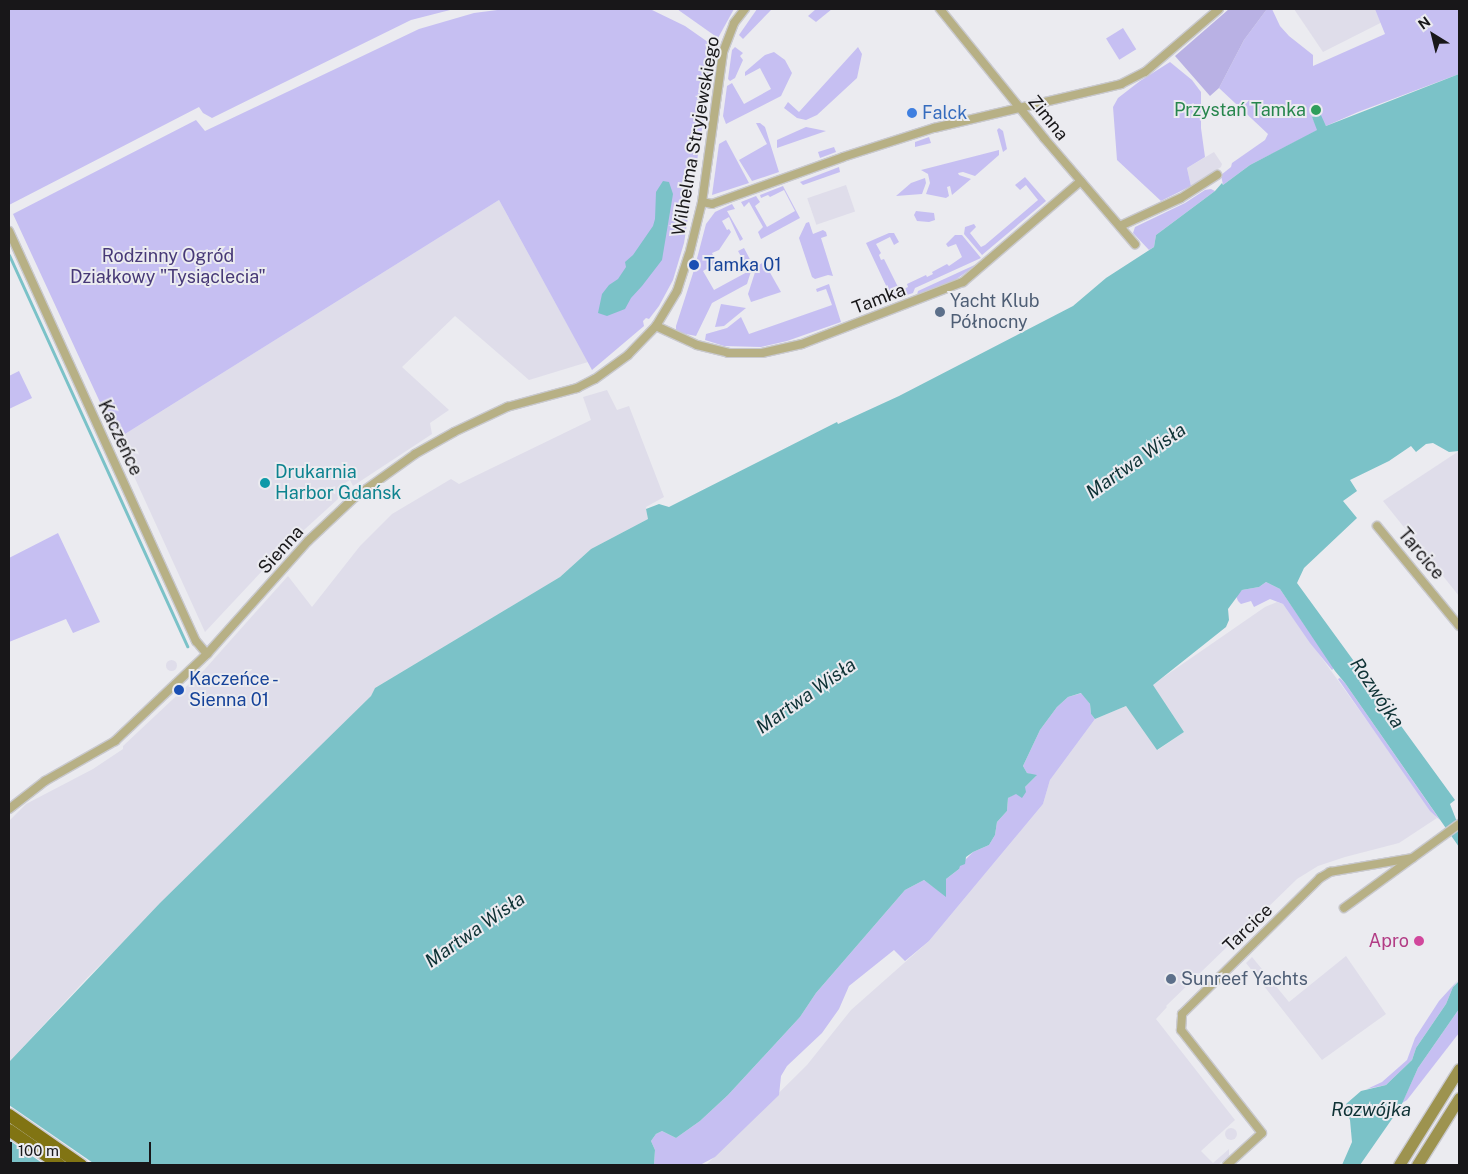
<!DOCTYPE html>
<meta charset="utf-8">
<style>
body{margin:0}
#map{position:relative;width:1468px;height:1174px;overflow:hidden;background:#ebebf0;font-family:"Public Sans",sans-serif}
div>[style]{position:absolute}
.built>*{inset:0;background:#dfddea;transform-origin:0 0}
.round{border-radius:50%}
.green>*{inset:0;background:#c6bff2;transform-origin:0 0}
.forest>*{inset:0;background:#b9b1e4}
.water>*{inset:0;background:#7bc2c8}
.pier>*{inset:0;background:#ebebf0}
.stream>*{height:3px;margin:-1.5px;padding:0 1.5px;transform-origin:1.5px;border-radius:1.5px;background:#7bc2c8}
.roads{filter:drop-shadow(1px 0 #c9c9ce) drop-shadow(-1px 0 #c9c9ce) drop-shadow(0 1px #c9c9ce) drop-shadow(0 -1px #c9c9ce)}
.minor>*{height:8px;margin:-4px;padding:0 4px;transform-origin:4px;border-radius:4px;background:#b7b085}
.secondary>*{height:11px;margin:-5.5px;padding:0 5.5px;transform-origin:5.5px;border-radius:5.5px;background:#9d934f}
.trunk>*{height:12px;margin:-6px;padding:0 6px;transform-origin:6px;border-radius:6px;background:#817413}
.dots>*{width:14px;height:14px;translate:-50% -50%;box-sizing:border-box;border:2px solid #ebebf0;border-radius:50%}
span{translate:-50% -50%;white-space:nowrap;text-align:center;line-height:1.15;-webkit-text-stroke:4px #ebebf0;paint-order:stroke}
.leisure-label{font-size:18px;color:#27864d}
.right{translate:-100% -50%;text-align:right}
.shop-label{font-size:18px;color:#366cbe}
.left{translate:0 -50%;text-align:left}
.street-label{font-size:18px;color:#181719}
.park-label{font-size:18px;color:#473977}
.transit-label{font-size:18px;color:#164399}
.service-label{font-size:18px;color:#4e5e75}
.culture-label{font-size:18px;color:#0d838f}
.hotel-label{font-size:18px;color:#b23c85}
.water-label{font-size:19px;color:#0e3235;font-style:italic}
.frame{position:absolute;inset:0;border:10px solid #181719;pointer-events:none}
.north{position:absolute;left:1408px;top:10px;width:50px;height:50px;-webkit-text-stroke:4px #ebebf0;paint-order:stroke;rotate:324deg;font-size:14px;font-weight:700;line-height:20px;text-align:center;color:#181719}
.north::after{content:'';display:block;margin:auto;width:18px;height:22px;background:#181719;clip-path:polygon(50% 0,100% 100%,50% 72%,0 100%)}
.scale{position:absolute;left:10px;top:1142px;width:141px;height:22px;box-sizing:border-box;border:2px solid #181719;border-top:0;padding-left:6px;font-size:15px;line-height:18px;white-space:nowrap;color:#181719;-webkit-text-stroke:4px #ebebf0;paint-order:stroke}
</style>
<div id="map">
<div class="built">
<i style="clip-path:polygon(1294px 9px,1408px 9px,1323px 52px)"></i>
<i style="clip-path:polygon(1214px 152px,1222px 164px,1221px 167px,1191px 186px,1187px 168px)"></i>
<i style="left:846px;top:185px;width:28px;height:41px;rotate:71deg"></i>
<i style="clip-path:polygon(499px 200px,588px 362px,529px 380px,455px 316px,402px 367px,449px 410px,430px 423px,432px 434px,353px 486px,350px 480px,337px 488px,338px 499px,304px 530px,266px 573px,263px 570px,205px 632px,117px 439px)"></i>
<i style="clip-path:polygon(607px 390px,617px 410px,629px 406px,664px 497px,646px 507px,648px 519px,591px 549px,560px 577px,375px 688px,371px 696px,88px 977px,9px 1062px,9px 821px,26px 804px,93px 769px,123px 749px,123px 746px,205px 669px,288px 576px,312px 607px,360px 546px,392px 514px,451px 479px,459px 484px,591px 420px,583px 397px)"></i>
<i style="clip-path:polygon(1459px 451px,1459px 596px,1383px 501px)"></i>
<i style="clip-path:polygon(1277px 602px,1283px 604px,1437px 818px,1399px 843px,1345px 857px,1318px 866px,1297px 879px,1166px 1006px,1167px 1007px,1156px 1019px,1235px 1120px,1201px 1151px,1213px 1163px,1229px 1149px,1229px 1156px,1218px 1165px,706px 1165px,807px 1065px,851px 1010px,929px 941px,1043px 804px,1050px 780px,1095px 719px,1126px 706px,1158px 750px,1184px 732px,1152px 685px,1265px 607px)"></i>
<i class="round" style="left:165.5px;top:659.5px;width:11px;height:11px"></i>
<i style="clip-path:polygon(1346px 956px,1386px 1014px,1322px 1060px,1246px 963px,1252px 957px,1289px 1002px)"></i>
<i class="round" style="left:1225px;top:1128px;width:12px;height:12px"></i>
</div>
<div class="green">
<i style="clip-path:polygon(9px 9px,454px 9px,411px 20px,212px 118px,203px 113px,199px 107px,9px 205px)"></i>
<i style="clip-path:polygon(505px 9px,650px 9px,685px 26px,715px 47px,684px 243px,673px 280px,659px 306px,649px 319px,646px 318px,643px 321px,644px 326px,592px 370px,499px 200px,117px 439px,13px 214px,196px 120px,205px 131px,419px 29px,474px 13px)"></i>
<i style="clip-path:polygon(677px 9px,734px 9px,718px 38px)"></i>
<i style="clip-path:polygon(757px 9px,772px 9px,743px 39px,739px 35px)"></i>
<i style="clip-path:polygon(816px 9px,832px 9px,816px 22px,808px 16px)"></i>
<i style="clip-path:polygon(1267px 9px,1272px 9px,1280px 26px,1289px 36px,1313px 55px,1313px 66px,1385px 34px,1375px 9px,1459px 9px,1459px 74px,1358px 112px,1326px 126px,1319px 113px,1312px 117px,1318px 130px,1250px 165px,1223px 185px,1221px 175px,1231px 167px,1232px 163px,1265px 140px,1268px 134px,1219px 88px,1244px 40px)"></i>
<i style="left:1123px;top:28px;width:25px;height:20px;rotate:58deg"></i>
<i style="clip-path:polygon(735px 47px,743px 53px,740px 56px,743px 60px,735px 78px,730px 81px,728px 79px,732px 50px)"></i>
<i style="clip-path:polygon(858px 47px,862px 54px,857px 78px,817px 115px,806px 120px,797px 118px,784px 108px,788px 102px,799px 112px)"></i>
<i style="clip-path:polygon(774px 52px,785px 60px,792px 73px,781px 96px,726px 124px,723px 116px,727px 86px,732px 83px,744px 104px,771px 89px,760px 68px,745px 76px,745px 72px,765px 55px)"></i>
<i style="clip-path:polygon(1170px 62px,1192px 80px,1201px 92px,1201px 128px,1205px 157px,1187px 168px,1191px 186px,1161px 201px,1117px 160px,1113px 107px,1118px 98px,1140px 81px)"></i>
<i style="clip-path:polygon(756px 123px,760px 123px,765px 127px,779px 172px,752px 181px,739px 160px,767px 144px)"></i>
<i style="clip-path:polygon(806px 127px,826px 131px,777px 148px,777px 140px)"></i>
<i style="clip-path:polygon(999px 128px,1003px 131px,1007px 149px,1003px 152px,997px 130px)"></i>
<i style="clip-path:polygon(929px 137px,931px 143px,915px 147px,915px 142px)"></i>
<i style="clip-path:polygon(726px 140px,749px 183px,712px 195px,719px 144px)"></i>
<i style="clip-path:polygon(834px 147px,836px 152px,820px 158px,818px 152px)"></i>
<i style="clip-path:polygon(999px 150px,999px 155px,975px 176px,963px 172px,958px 173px,959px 175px,971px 179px,952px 195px,950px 186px,947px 187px,949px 196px,946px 198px,926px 194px,930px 183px,928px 174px,921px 170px)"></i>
<i style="clip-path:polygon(839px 167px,840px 172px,803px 185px,800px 182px)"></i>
<i style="clip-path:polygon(1025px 177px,1046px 201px,982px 255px,964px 234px,965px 227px,974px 224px,976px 227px,970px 233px,981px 247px,985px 245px,1038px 200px,1026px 185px,1020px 190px,1015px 185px)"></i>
<i style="clip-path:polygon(925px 178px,926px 183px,922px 194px,896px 196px,911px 183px)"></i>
<i style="clip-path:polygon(783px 186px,800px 218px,761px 239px,758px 232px,763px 227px,749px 202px,744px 207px,741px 202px,756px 196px,760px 202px,755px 206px,767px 227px,795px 211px,784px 190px,770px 197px,768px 195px,761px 198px,760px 195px)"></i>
<i style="clip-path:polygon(1211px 189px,1215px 191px,1156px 235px,1154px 247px,1149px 250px,1133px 233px,1135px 227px,1185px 203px,1205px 190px)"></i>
<i style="clip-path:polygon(732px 204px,735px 209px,727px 211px,743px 239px,740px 241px,729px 217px,722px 221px,727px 230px,729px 229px,731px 232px,719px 250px,712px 253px,717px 263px,703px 271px,714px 290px,749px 271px,738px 251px,744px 248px,753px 265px,747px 284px,712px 303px,696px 336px,681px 333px,676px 330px,676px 326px,694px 270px,706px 224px,715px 212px)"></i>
<i style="clip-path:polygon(916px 211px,934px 213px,935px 220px,929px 222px,917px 221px,914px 215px)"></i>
<i style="clip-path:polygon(809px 222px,813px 234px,823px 230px,826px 232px,827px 236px,821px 238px,833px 276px,828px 275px,815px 279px,812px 277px,799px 238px,806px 223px)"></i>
<i style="clip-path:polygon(889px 233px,894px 233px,899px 242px,894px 245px,890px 237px,876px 244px,881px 253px,879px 255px,881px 260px,884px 259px,900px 291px,908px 287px,907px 284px,926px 275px,927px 277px,933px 274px,932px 272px,947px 264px,949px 266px,962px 257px,956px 244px,948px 247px,946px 244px,955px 235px,962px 235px,981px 258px,915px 288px,913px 293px,895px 299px,890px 294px,866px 243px)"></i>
<i style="clip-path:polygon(764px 262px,781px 292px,751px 302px,748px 294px,757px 266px)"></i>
<i style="clip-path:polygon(979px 263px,951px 283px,917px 295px,918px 291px)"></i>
<i style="clip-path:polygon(829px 284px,841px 322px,787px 341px,761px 347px,724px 346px,705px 340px,706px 334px,727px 328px,741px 317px,749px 334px,832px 305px,826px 289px,817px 292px,816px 289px)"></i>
<i style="clip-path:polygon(721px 304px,746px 308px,724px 326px,715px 327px)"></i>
<i style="clip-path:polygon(19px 371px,32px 398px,9px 409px,9px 376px)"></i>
<i style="clip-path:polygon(58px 533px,100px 622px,73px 633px,66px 619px,9px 642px,9px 558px)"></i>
<i style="clip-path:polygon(1266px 582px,1280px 589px,1334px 668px,1332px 670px,1310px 643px,1283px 604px,1270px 599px,1254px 607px,1251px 601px,1241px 604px,1238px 601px,1236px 596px,1242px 590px,1259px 587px)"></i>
<i style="clip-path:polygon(1340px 678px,1345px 683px,1440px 820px,1430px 811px,1338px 679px)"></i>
<i style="clip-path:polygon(1082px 693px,1090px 704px,1091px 714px,1095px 719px,1050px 780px,1043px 804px,929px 941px,905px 961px,894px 950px,849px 986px,839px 1009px,822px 1033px,787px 1066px,781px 1076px,779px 1095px,715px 1157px,700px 1165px,654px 1165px,655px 1150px,651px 1141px,656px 1134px,662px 1131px,676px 1138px,700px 1121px,728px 1095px,800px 1017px,816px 993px,905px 890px,924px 880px,946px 896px,946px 879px,959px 869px,959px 866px,973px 852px,989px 845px,995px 835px,997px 822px,1007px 811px,1008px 798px,1024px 788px,1036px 776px,1027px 773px,1023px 766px,1040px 730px,1057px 707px,1068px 697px)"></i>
<i style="clip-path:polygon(1459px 979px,1453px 987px,1446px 1004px,1416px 1048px,1412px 1060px,1386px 1085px,1367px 1089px,1382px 1082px,1407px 1060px,1415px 1038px,1439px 1001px)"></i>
<i style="clip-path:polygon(1459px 1009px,1459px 1033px,1407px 1100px,1402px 1103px,1418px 1068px)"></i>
</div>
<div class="forest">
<i style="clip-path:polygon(1229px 9px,1267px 9px,1244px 40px,1219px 88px,1210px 96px,1175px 56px)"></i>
</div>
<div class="water">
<i style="clip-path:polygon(1459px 74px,1459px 451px,1449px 452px,1433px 443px,1426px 444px,1416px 452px,1411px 446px,1389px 461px,1350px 480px,1357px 491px,1343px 501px,1357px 518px,1304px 568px,1297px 583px,1455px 800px,1450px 804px,1459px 827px,1459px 847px,1345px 683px,1335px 671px,1280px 589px,1266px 582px,1259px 587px,1242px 590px,1228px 609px,1229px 620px,1226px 627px,1153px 685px,1184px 732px,1157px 750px,1126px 706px,1095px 719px,1091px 714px,1090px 704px,1081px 693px,1068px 697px,1057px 707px,1040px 730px,1023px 766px,1027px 773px,1037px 775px,1025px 787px,1026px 792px,1022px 798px,1016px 794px,1008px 798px,1007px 811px,997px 822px,995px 835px,989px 845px,973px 852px,966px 857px,965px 864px,960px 866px,959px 869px,946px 879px,946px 897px,924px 880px,905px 890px,816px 993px,800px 1017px,728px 1095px,700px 1121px,676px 1138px,662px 1131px,656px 1134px,651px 1141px,655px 1150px,654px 1165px,9px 1165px,9px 1062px,160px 903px,371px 696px,375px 688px,560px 577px,591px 549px,648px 519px,646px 509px,659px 504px,669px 507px,837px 422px,838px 424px,899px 396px,1073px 306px,1106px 278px,1154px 247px,1156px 235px,1215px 191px,1222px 183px,1223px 185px,1250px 165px,1317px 130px,1312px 117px,1320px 113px,1326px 126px)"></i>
<i style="clip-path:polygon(663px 181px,669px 182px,673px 194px,662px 260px,642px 286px,631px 298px,625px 309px,607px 316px,598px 313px,602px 294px,609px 285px,618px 279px,626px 267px,625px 262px,633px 255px,653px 226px,655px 219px,656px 192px)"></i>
<i style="clip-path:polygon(1459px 981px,1459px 1009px,1418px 1068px,1401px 1106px,1360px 1165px,1342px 1165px,1352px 1142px,1350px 1120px,1346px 1111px,1346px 1104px,1361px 1091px,1386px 1085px,1412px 1060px,1416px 1048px,1446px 1004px,1453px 987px)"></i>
</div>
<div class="pier">
<i style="clip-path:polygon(9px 1105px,96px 1165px,45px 1165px,9px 1140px)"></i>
</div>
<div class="stream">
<i style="left:9px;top:255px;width:430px;rotate:65.5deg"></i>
</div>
<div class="roads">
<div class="minor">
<i style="left:940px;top:9px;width:166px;rotate:51.1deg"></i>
<i style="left:1044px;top:138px;width:140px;rotate:49.4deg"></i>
<i style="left:702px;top:202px;width:10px;rotate:11deg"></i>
<i style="left:712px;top:204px;width:139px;rotate:-19.7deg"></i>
<i style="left:843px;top:157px;width:96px;rotate:-17.7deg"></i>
<i style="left:934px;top:128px;width:192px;rotate:-13.2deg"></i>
<i style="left:1121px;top:84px;width:27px;rotate:-27deg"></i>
<i style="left:1145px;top:72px;width:97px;rotate:-40.4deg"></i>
<i style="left:1120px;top:226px;width:67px;rotate:-24.7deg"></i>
<i style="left:1181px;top:198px;width:43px;rotate:-32.6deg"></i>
<i style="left:9px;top:231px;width:451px;rotate:65.5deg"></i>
<i style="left:196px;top:641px;width:17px;rotate:50deg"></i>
<i style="left:656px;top:326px;width:45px;rotate:24.9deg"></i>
<i style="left:697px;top:345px;width:32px;rotate:14deg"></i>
<i style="left:728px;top:353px;width:34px"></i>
<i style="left:762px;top:353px;width:41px;rotate:-12.7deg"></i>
<i style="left:802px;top:344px;width:173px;rotate:-21.1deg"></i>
<i style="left:963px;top:282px;width:155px;rotate:-40.6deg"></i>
<i style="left:1377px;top:526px;width:129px;rotate:50.6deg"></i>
<i style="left:9px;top:809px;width:46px;rotate:-37.9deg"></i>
<i style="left:45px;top:781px;width:81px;rotate:-29.7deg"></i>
<i style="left:115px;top:741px;width:127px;rotate:-43.4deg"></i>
<i style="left:207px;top:654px;width:152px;rotate:-48.2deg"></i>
<i style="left:308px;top:541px;width:64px;rotate:-43.1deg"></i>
<i style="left:355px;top:497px;width:74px;rotate:-35.6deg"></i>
<i style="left:415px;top:454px;width:45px;rotate:-29.4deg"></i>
<i style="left:454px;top:432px;width:59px;rotate:-25.3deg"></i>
<i style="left:507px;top:407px;width:73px;rotate:-15.2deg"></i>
<i style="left:577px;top:388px;width:20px;rotate:-27deg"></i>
<i style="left:595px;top:379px;width:41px;rotate:-36deg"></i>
<i style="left:628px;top:355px;width:40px;rotate:-46deg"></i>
<i style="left:656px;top:326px;width:41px;rotate:-59deg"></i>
<i style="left:677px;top:291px;width:38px;rotate:-72deg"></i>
<i style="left:689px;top:255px;width:55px;rotate:-76.2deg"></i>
<i style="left:702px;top:202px;width:151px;rotate:-82deg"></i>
<i style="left:723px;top:52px;width:31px;rotate:-69deg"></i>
<i style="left:734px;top:23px;width:18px;rotate:-52deg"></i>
<i style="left:1344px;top:908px;width:142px;rotate:-36.1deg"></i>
<i style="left:1227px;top:1165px;width:47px;rotate:-42.4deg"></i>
<i style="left:1262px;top:1133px;width:131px;rotate:-128.2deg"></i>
<i style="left:1181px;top:1030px;width:16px;rotate:-86deg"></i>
<i style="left:1182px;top:1014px;width:194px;rotate:-44.6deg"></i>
<i style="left:1320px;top:878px;width:12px;rotate:-31deg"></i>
<i style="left:1330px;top:872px;width:83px;rotate:-9.7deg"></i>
</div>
<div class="secondary">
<i style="left:1399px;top:1165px;width:113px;rotate:-58deg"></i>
<i style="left:1417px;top:1165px;width:79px;rotate:-57.9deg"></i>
</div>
<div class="trunk">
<i style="left:9px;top:1115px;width:88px;rotate:34.8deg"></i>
<i style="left:9px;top:1130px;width:62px;rotate:34.5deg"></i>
</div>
</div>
<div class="dots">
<i style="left:1316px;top:110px;background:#2e9e5b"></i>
<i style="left:912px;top:113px;background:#3f7fe0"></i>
<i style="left:694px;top:265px;background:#1a4fb4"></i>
<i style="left:940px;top:312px;background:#5c6f8a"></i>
<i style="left:265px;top:483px;background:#0f9aa8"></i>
<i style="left:179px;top:690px;background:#1a4fb4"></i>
<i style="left:1419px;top:941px;background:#d1479c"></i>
<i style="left:1171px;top:979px;background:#5c6f8a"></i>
</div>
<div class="leisure-label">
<span class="right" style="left:1306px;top:110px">Przystań Tamka</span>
</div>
<div class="shop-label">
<span class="left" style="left:922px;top:113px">Falck</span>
</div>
<div class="street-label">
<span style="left:1048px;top:118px;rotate:51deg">Zimna</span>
<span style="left:696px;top:136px;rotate:-80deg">Wilhelma Stryjewskiego</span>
<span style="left:879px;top:299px;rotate:-21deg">Tamka</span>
<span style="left:120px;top:438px;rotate:65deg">Kaczeńce</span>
<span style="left:281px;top:550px;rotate:-48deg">Sienna</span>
<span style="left:1421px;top:554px;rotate:50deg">Tarcice</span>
<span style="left:1248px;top:928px;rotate:-44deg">Tarcice</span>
</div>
<div class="park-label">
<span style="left:168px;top:267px">Rodzinny Ogród<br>Działkowy "Tysiąclecia"</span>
</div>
<div class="transit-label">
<span class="left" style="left:704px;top:265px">Tamka 01</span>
<span class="left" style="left:189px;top:690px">Kaczeńce -<br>Sienna 01</span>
</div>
<div class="service-label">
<span class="left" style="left:950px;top:312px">Yacht Klub<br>Północny</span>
<span class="left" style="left:1181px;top:979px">Sunreef Yachts</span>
</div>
<div class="culture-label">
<span class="left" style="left:275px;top:483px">Drukarnia<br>Harbor Gdańsk</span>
</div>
<div class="hotel-label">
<span class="right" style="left:1409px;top:941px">Apro</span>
</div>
<div class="water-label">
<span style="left:1136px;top:461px;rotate:-35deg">Martwa Wisła</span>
<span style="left:1377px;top:693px;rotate:56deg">Rozwójka</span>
<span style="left:806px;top:696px;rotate:-35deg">Martwa Wisła</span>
<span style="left:475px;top:930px;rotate:-35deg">Martwa Wisła</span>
<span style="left:1371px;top:1110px">Rozwójka</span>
</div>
<div class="frame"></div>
<div class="north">N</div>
<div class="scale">100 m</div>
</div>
